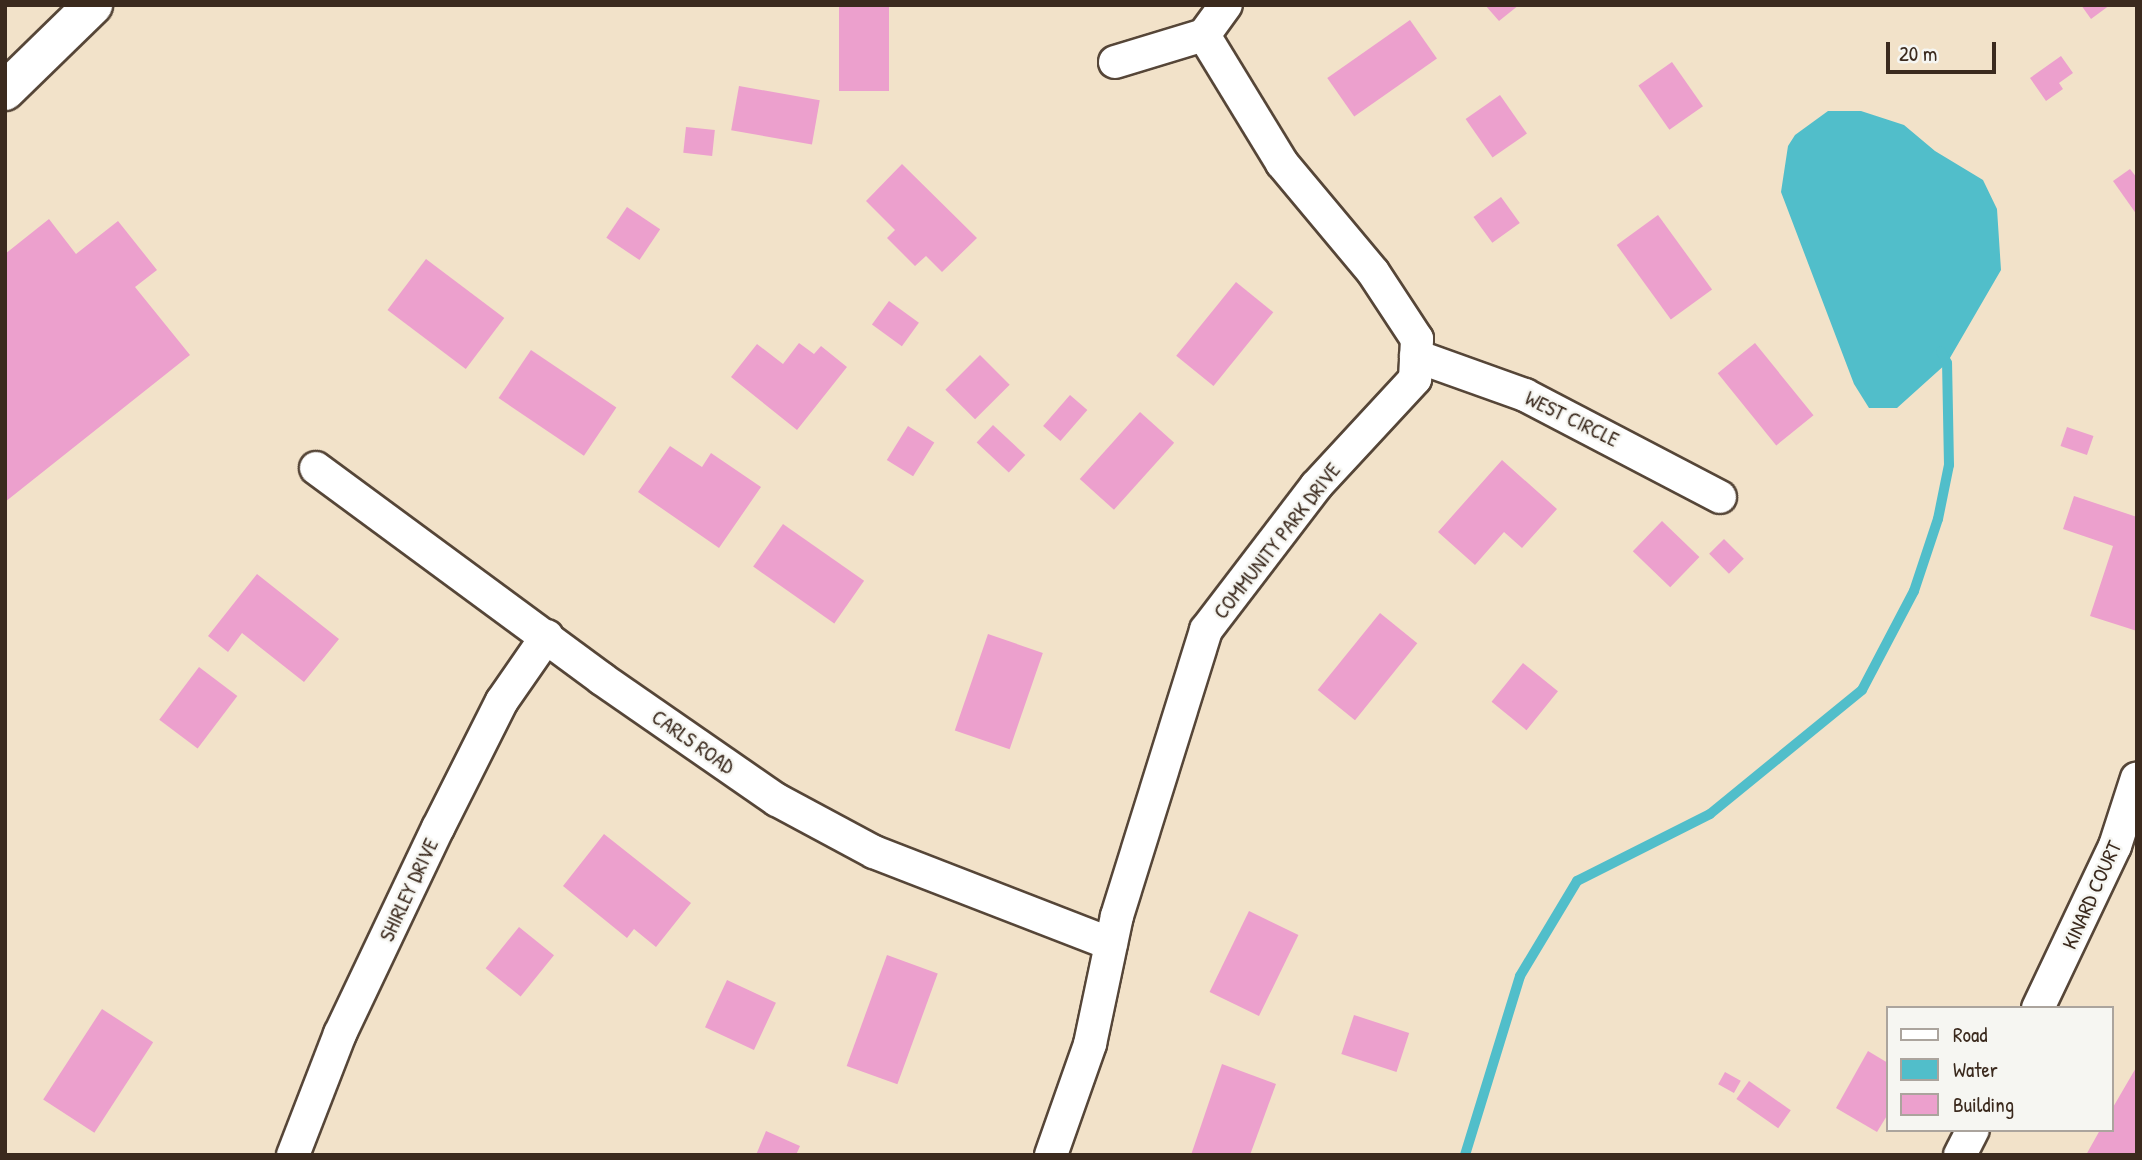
<!DOCTYPE html>
<style>
body{margin:0}
#map{position:relative;width:2142px;height:1160px;overflow:hidden;background:#f2e2c9;font-family:"Patrick Hand",sans-serif}
div>[style]{position:absolute}
.water>*{inset:0;background:#51beca}
.stream>*{height:10px;margin:-5px;padding:0 5px;transform-origin:5px;border-radius:5px;background:#51beca}
.building>*{inset:0;background:#eca0cd;transform-origin:0 0}
.roads{filter:drop-shadow(2px 0 #564638) drop-shadow(-2px 0 #564638) drop-shadow(0 2px #564638) drop-shadow(0 -2px #564638)}
.street>*{height:32px;margin:-16px;padding:0 16px;transform-origin:16px;border-radius:16px;background:#fff}
.secondary>*{height:38px;margin:-19px;padding:0 19px;transform-origin:19px;border-radius:19px;background:#fff}
span{translate:-50% -50%;white-space:nowrap;text-align:center;line-height:1.15;-webkit-text-stroke:5px #f6f6f2;paint-order:stroke}
.street-label{font-size:21px;color:#3b2a1e}
.frame{position:absolute;inset:0;border:7px solid #3b2a1e;pointer-events:none}
.legend{position:absolute;left:1886px;top:1006px;width:228px;height:126px;box-sizing:border-box;background:#f6f6f2;border:2px solid #aba49d;margin:0;padding:9px 12px;list-style:none;font-size:21px;color:#3b2a1e}
.legend li{display:flex;align-items:center;gap:14px;height:35px}
.legend b{width:35px;border:2px solid #aba49d}
.scale{position:absolute;left:1886px;top:42px;width:110px;height:32px;box-sizing:border-box;border:4px solid #3b2a1e;border-top:0;padding-left:9px;font-size:21px;line-height:24px;white-space:nowrap;color:#3b2a1e;-webkit-text-stroke:5px #f6f6f2;paint-order:stroke}
</style>
<div id="map">
<div class="water">
<i style="clip-path:polygon(1828px 111px,1861px 111px,1904px 125px,1935px 151px,1983px 180px,1997px 209px,2001px 270px,1947px 363px,1897px 408px,1869px 408px,1854px 384px,1781px 192px,1788px 146px,1795px 135px)"></i>
</div>
<div class="stream">
<i style="left:1465px;top:1155px;width:187px;rotate:-72.9deg"></i>
<i style="left:1520px;top:976px;width:111px;rotate:-59deg"></i>
<i style="left:1577px;top:881px;width:149px;rotate:-26.7deg"></i>
<i style="left:1710px;top:814px;width:196px;rotate:-39.2deg"></i>
<i style="left:1862px;top:690px;width:112px;rotate:-62.3deg"></i>
<i style="left:1914px;top:591px;width:76px;rotate:-71.6deg"></i>
<i style="left:1938px;top:519px;width:55px;rotate:-78.5deg"></i>
<i style="left:1949px;top:465px;width:102px;rotate:-91.1deg"></i>
<i style="left:1947px;top:363px;width:13px;rotate:-117deg"></i>
</div>
<div class="building">
<i style="left:839px;top:5px;width:50px;height:86px"></i>
<i style="clip-path:polygon(1485px 5px,1519px 5px,1499px 21px)"></i>
<i style="clip-path:polygon(2081px 5px,2110px 5px,2091px 19px)"></i>
<i style="left:1410px;top:20px;width:47px;height:101px;rotate:55deg"></i>
<i style="clip-path:polygon(2061px 56px,2073px 73px,2059px 83px,2063px 89px,2046px 101px,2030px 78px)"></i>
<i style="left:1672px;top:62px;width:54px;height:41px;rotate:55deg"></i>
<i style="left:739px;top:86px;width:82px;height:45px;rotate:10deg"></i>
<i style="left:1500px;top:95px;width:47px;height:42px;rotate:55deg"></i>
<i style="left:686px;top:127px;width:29px;height:26px;rotate:6deg"></i>
<i style="clip-path:polygon(902px 164px,977px 238px,942px 272px,926px 256px,915px 266px,887px 238px,895px 230px,866px 201px)"></i>
<i style="clip-path:polygon(2130px 169px,2137px 178px,2137px 215px,2113px 181px)"></i>
<i style="left:1501px;top:197px;width:32px;height:34px;rotate:54deg"></i>
<i style="left:627px;top:207px;width:40px;height:37px;rotate:34deg"></i>
<i style="left:1658px;top:215px;width:92px;height:51px;rotate:54deg"></i>
<i style="clip-path:polygon(49px 219px,76px 254px,118px 221px,157px 270px,135px 287px,190px 355px,5px 502px,5px 254px)"></i>
<i style="left:426px;top:259px;width:98px;height:64px;rotate:37deg"></i>
<i style="left:1236px;top:282px;width:48px;height:95px;rotate:39deg"></i>
<i style="left:889px;top:301px;width:37px;height:29px;rotate:36deg"></i>
<i style="clip-path:polygon(799px 343px,814px 354px,821px 346px,847px 367px,797px 430px,731px 377px,757px 344px,783px 364px)"></i>
<i style="left:1755px;top:343px;width:93px;height:48px;rotate:51deg"></i>
<i style="left:531px;top:350px;width:103px;height:58px;rotate:34deg"></i>
<i style="left:980px;top:355px;width:42px;height:49px;rotate:45deg"></i>
<i style="left:1070px;top:395px;width:23px;height:41px;rotate:41deg"></i>
<i style="left:1140px;top:412px;width:46px;height:90px;rotate:42deg"></i>
<i style="left:993px;top:425px;width:44px;height:24px;rotate:43deg"></i>
<i style="left:908px;top:426px;width:31px;height:40px;rotate:32deg"></i>
<i style="left:2067px;top:427px;width:28px;height:20px;rotate:19deg"></i>
<i style="clip-path:polygon(670px 446px,702px 467px,711px 453px,761px 487px,719px 548px,638px 492px)"></i>
<i style="clip-path:polygon(1502px 460px,1557px 509px,1522px 548px,1504px 532px,1475px 565px,1438px 532px)"></i>
<i style="clip-path:polygon(2074px 496px,2137px 517px,2137px 631px,2090px 616px,2113px 546px,2063px 529px)"></i>
<i style="left:1662px;top:521px;width:52px;height:42px;rotate:44deg"></i>
<i style="left:783px;top:524px;width:99px;height:52px;rotate:35deg"></i>
<i style="left:1724px;top:539px;width:28px;height:21px;rotate:45deg"></i>
<i style="clip-path:polygon(257px 574px,339px 639px,304px 682px,242px 633px,228px 652px,208px 636px)"></i>
<i style="left:1380px;top:613px;width:48px;height:99px;rotate:39deg"></i>
<i style="left:988px;top:634px;width:58px;height:102px;rotate:19deg"></i>
<i style="left:1523px;top:663px;width:45px;height:50px;rotate:39deg"></i>
<i style="left:199px;top:667px;width:48px;height:66px;rotate:37deg"></i>
<i style="clip-path:polygon(604px 834px,691px 903px,656px 947px,634px 929px,627px 938px,563px 886px)"></i>
<i style="left:1249px;top:911px;width:55px;height:90px;rotate:26deg"></i>
<i style="left:519px;top:927px;width:45px;height:53px;rotate:39deg"></i>
<i style="left:887px;top:955px;width:54px;height:118px;rotate:20deg"></i>
<i style="left:727px;top:980px;width:54px;height:52px;rotate:25deg"></i>
<i style="left:102px;top:1009px;width:61px;height:108px;rotate:33deg"></i>
<i style="left:1354px;top:1015px;width:58px;height:41px;rotate:18deg"></i>
<i style="clip-path:polygon(1868px 1051px,1888px 1063px,1888px 1114px,1877px 1132px,1836px 1108px)"></i>
<i style="clip-path:polygon(1222px 1064px,1276px 1084px,1250px 1155px,1191px 1155px)"></i>
<i style="clip-path:polygon(2137px 1066px,2137px 1155px,2086px 1155px,2100px 1130px,2112px 1130px,2112px 1109px)"></i>
<i style="left:1725px;top:1072px;width:18px;height:14px;rotate:29deg"></i>
<i style="left:1749px;top:1081px;width:51px;height:22px;rotate:35deg"></i>
<i style="clip-path:polygon(766px 1131px,800px 1146px,796px 1155px,756px 1155px)"></i>
</div>
<div class="roads">
<div class="street">
<i style="left:1204px;top:35px;width:37px;rotate:-54deg"></i>
<i style="left:1115px;top:62px;width:93px;rotate:-16.9deg"></i>
<i style="left:1416px;top:356px;width:116px;rotate:19.7deg"></i>
<i style="left:1525px;top:395px;width:220px;rotate:27.6deg"></i>
<i style="left:316px;top:468px;width:355px;rotate:36.4deg"></i>
<i style="left:602px;top:679px;width:213px;rotate:34.7deg"></i>
<i style="left:777px;top:800px;width:110px;rotate:28.2deg"></i>
<i style="left:874px;top:852px;width:254px;rotate:21.2deg"></i>
<i style="left:2038px;top:1008px;width:179px;rotate:-64.6deg"></i>
<i style="left:2115px;top:846px;width:71px;rotate:-72.1deg"></i>
<i style="left:293px;top:1155px;width:130px;rotate:-68.8deg"></i>
<i style="left:340px;top:1034px;width:228px;rotate:-64.6deg"></i>
<i style="left:438px;top:828px;width:142px;rotate:-63.3deg"></i>
<i style="left:502px;top:701px;width:79px;rotate:-55.3deg"></i>
<i style="left:1051px;top:1155px;width:118px;rotate:-70.6deg"></i>
<i style="left:1090px;top:1044px;width:131px;rotate:-78.1deg"></i>
<i style="left:1117px;top:916px;width:300px;rotate:-72.7deg"></i>
<i style="left:1206px;top:630px;width:181px;rotate:-52.6deg"></i>
<i style="left:1316px;top:486px;width:146px;rotate:-47.2deg"></i>
<i style="left:1415px;top:379px;width:40px;rotate:-87.1deg"></i>
<i style="left:1417px;top:339px;width:80px;rotate:-123.3deg"></i>
<i style="left:1373px;top:272px;width:142px;rotate:-129.9deg"></i>
<i style="left:1282px;top:163px;width:150px;rotate:-121.4deg"></i>
<i style="left:1960px;top:1155px;width:28px;rotate:-63deg"></i>
</div>
<div class="secondary">
<i style="left:5px;top:91px;width:123px;rotate:-44.3deg"></i>
</div>
</div>
<div class="street-label">
<span style="left:1572px;top:419px;rotate:26deg">WEST CIRCLE</span>
<span style="left:1277px;top:541px;rotate:-52deg">COMMUNITY PARK DRIVE</span>
<span style="left:693px;top:742px;rotate:35deg">CARLS ROAD</span>
<span style="left:409px;top:890px;rotate:-65deg">SHIRLEY DRIVE</span>
<span style="left:2092px;top:895px;rotate:-66deg">KINARD COURT</span>
</div>
<div class="frame"></div>
<ul class="legend">
<li><b style="height:9px;background:#fff"></b>Road</li>
<li><b style="height:19px;background:#51beca"></b>Water</li>
<li><b style="height:19px;background:#eca0cd"></b>Building</li>
</ul>
<div class="scale">20 m</div>
</div>
